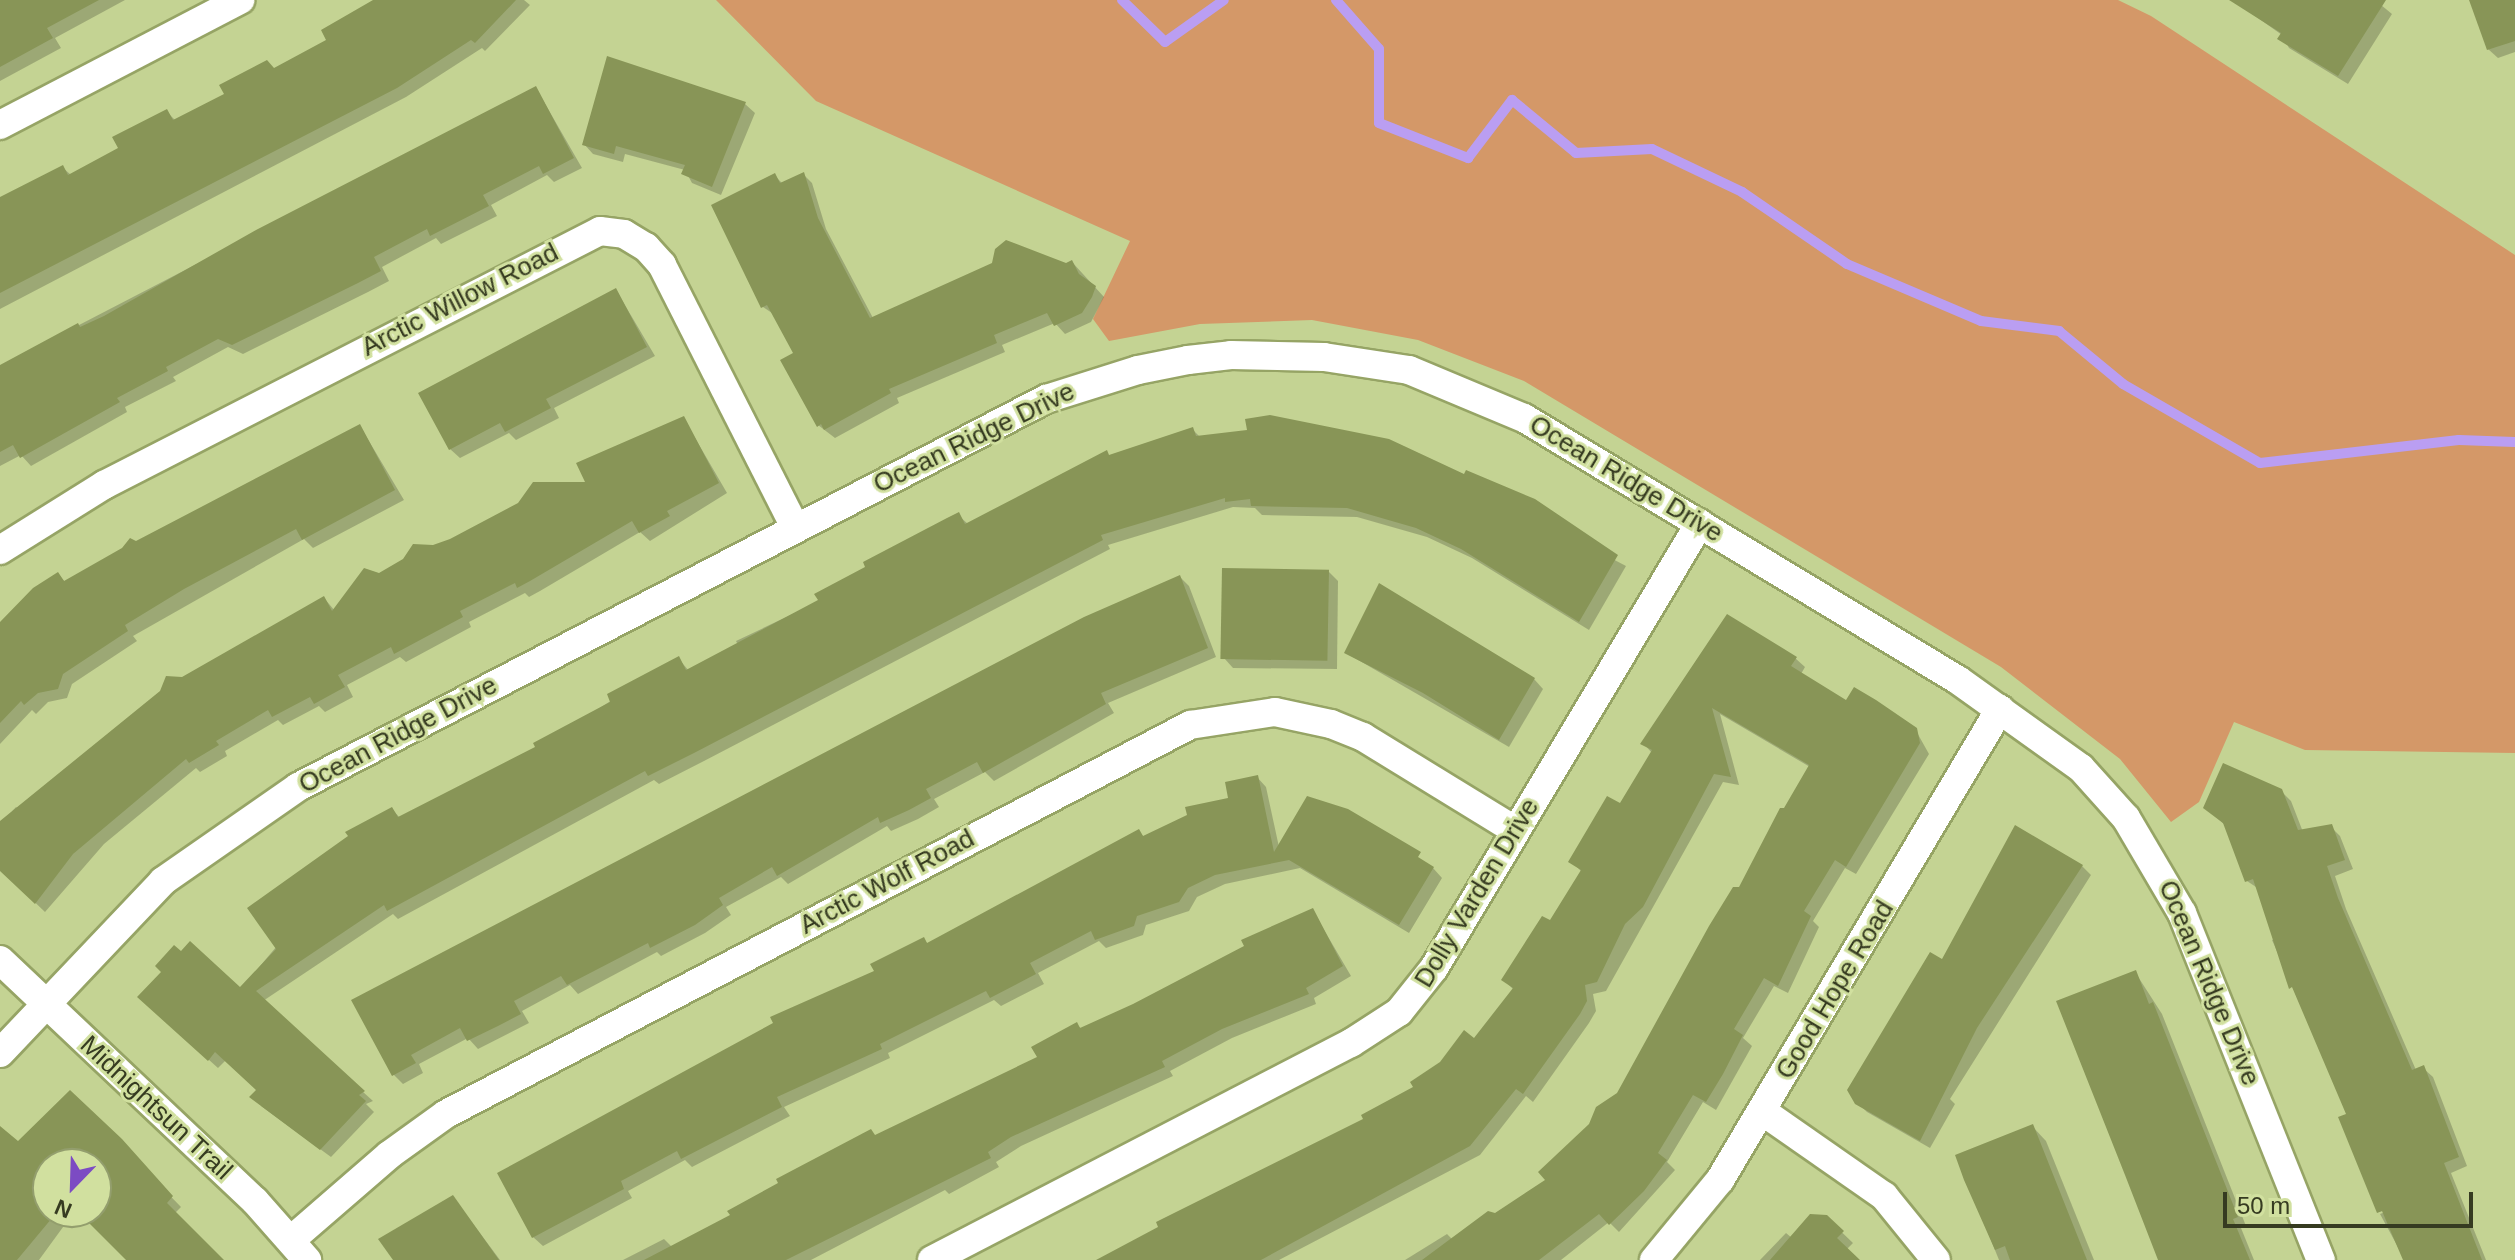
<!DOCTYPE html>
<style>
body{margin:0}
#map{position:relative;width:2515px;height:1260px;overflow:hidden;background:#c4d393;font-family:Helvetica,sans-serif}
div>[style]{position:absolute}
.green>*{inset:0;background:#d49868}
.shadow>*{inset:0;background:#0003}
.stream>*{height:10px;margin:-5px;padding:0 5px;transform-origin:5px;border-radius:5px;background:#ba9ef2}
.building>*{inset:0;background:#889557;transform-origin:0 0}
.roads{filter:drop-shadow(2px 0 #96a465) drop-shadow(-2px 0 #96a465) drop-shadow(0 2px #96a465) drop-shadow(0 -2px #96a465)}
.street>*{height:28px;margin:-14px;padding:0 14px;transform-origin:14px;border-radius:14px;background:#fff}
span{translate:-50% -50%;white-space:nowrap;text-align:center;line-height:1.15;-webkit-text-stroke:6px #d1e09f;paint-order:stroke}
.street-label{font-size:26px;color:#363b21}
.north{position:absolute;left:32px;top:1148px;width:80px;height:80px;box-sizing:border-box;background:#d1e09f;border:2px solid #939e6d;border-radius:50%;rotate:203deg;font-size:22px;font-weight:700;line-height:32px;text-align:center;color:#363b21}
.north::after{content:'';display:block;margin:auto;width:28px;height:36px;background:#7c4bc3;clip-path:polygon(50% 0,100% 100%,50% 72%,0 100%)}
.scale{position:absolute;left:2223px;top:1192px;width:250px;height:36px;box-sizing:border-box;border:4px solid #363b21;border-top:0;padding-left:10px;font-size:24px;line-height:28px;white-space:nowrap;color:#363b21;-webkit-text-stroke:6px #d1e09f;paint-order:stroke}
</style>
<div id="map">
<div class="green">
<i style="clip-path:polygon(716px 0,2118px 0,2151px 16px,2515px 255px,2515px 753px,2305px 750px,2234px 722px,2199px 802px,2171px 822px,2120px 759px,2001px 667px,1524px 381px,1418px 340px,1312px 320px,1200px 324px,1109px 341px,1093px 319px,1130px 241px,816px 101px)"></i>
</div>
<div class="shadow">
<i style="clip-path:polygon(0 0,125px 0,55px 38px,61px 48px,0 81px)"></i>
<i style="clip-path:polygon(410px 0,524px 0,530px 5px,485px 51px,482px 48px,406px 97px,0 309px,0 215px,62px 167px,71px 175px,120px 149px,167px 112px,176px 121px)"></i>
<i style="clip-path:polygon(2375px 0,2392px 14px,2348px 84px,2289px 48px,2282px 35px,2234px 1px)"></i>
<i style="clip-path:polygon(2471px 0,2515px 0,2515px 52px,2498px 58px,2488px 49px)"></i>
<i style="clip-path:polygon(608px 58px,745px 104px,755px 113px,721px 195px,692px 183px,685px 170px,625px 154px,623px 162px,593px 154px,584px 144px)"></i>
<i style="clip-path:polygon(536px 88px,582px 168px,554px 182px,547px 175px,491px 205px,497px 216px,441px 244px,436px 238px,382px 267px,389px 281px,368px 292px,243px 354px,228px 347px,173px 377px,176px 381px,125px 407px,127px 412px,31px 466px,21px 455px,0 466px,0 366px)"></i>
<i style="clip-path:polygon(803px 174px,812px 183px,826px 229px,873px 318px,1072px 262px,1104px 297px,1091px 322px,1065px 334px,1055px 323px,1002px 345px,1005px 352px,897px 398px,899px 403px,835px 438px,818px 425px,795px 354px,775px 315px,763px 307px,774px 175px,783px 184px)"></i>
<i style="clip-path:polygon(616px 290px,655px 356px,554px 408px,559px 418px,516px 440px,509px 433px,460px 458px,450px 449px)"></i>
<i style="clip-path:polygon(1270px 417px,1389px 441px,1626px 566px,1589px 630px,1472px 558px,1427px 537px,1357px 517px,1262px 515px,1255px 508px,1233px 507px,1108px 545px,1110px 549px,704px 761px,659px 784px,654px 780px,398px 919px,393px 914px,263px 1001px,373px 1101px,366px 1104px,374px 1112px,331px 1157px,261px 1106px,259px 1090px,226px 1060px,218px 1068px,149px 1006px,240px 990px,392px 809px,400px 818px,537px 748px,678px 658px,689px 671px,738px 645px,736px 641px,820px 601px,958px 515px,968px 524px,1110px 456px,1193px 430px,1201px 438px,1249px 432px)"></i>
<i style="clip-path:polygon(684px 419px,727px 493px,650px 541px,640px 532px,540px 591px,529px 597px,525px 593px,469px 622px,471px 627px,406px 662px,400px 657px,347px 685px,353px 697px,325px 712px,319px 706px,283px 725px,278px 720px,225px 751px,227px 756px,200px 772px,196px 768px,104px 844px,45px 912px,0 869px,0 824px,16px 807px,21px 811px,183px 679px,324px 598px,335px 611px,379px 576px,434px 547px,589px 484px)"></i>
<i style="clip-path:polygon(360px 426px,404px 500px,313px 548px,304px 539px,133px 636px,137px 641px,72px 684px,67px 698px,48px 702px,36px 714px,32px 710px,0 744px,0 624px,58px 574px,66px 583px)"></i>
<i style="clip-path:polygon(1328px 571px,1338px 581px,1337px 669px,1233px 668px,1224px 658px)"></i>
<i style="clip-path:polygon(1180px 577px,1189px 586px,1216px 657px,1108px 703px,1114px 713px,994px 781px,985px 772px,934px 799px,939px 807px,918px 819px,891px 831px,887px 826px,788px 884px,781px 877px,726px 907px,731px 915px,705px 933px,661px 956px,657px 952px,578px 994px,570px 985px,522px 1011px,529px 1023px,478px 1049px,468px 1038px,419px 1064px,423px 1073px,403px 1084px,394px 1075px,354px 1001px)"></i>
<i style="clip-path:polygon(1346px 653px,1534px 679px,1543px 689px,1509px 747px)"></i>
<i style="clip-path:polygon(1795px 658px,1805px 667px,1801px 674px,1847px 702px,1915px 729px,1929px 754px,1856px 874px,1845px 868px,1813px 921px,1819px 927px,1788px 993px,1774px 986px,1743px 1038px,1752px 1046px,1716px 1110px,1703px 1102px,1667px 1162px,1675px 1170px,1619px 1232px,1609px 1222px,1561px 1260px,1405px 1260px,1447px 1234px,1453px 1240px,1548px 1180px,1619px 1095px,1741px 888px,1810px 767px,1720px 714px,1739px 785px,1723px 782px,1606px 991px,1593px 994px,1596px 1011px,1589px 1023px,1533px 1102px,1526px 1096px,1480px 1155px,1279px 1260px,1100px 1260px,1340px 1135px,1416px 1087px,1475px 1041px,1514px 990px,1503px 979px,1551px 923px,1582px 872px,1571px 861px,1621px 806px,1652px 753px,1643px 743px)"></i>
<i style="clip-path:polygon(1257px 777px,1266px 787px,1279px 847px,1433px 868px,1442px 878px,1409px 933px,1300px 868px,1225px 884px,1197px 897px,1189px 911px,1146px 925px,1143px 935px,1106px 948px,1099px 941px,1038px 973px,1044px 984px,1001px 1006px,994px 1000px,888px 1053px,890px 1058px,784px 1107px,790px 1116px,692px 1167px,685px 1160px,628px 1191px,632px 1198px,543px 1246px,533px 1237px,924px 940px,929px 945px,1139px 832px,1145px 838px,1230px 800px)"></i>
<i style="clip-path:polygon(2281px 791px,2291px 801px,2303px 832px,2331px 827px,2340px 836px,2353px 869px,2335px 876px,2346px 909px,2416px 1070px,2423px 1068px,2433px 1077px,2467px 1166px,2451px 1173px,2486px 1260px,2405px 1260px,2380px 1214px,2392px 1209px,2378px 1212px,2349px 1116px,2272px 940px,2277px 938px,2259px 889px,2247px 881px,2226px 826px,2205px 807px)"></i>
<i style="clip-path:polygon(2082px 866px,2091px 875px,1950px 1099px,1955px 1104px,1930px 1148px,1867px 1112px,1857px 1102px)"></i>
<i style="clip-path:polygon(1313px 911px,1351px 976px,1314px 998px,1316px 1004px,1232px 1038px,1170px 1071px,1173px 1076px,1021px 1146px,996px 1162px,999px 1167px,949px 1194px,945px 1190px,811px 1260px,623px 1260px,664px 1239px,672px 1247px,877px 1137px,1040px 1058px,1077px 1025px,1082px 1029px,1134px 1006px)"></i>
<i style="clip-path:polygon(2135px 972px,2162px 1014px,2246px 1226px,2241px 1228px,2254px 1260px,2161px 1260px)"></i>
<i style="clip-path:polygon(70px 1093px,181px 1207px,175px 1213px,221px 1260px,127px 1260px,80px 1212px,96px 1212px,96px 1164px,48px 1164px,48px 1212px,74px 1212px,39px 1260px,0 1260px,0 1150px,18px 1144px)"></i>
<i style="clip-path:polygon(2032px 1126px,2046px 1141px,2094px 1260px,1999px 1260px,1957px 1156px)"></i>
<i style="clip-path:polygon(453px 1197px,500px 1260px,398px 1260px)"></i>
<i style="clip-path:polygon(1826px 1217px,1853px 1243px,1846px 1250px,1857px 1260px,1760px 1260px,1786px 1233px,1792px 1238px)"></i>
</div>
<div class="stream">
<i style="left:1122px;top:0;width:60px;rotate:44.3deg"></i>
<i style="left:1165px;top:42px;width:72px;rotate:-35.4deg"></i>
<i style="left:1336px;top:0;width:65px;rotate:48.7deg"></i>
<i style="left:1379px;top:49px;width:74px;rotate:90deg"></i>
<i style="left:1379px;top:123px;width:96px;rotate:21.5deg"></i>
<i style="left:1468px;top:158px;width:73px;rotate:-52.8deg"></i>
<i style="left:1512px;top:100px;width:83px;rotate:39.6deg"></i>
<i style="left:1576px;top:153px;width:76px;rotate:-3deg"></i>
<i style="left:1652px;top:149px;width:100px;rotate:25.5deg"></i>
<i style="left:1742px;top:192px;width:127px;rotate:34.4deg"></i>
<i style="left:1847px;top:264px;width:146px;rotate:23deg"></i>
<i style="left:1981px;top:321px;width:79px;rotate:7.3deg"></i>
<i style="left:2059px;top:331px;width:83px;rotate:39.6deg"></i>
<i style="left:2123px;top:384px;width:158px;rotate:30deg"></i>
<i style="left:2260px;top:463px;width:200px;rotate:-6.6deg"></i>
<i style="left:2459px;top:440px;width:56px;rotate:2deg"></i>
</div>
<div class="building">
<i style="clip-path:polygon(0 0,99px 0,47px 28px,53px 38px,0 67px)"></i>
<i style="clip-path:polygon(373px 0,516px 0,475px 43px,471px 40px,397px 88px,0 293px,0 197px,63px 165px,68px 175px,118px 148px,112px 137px,167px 109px,173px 120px,224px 94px,219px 85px,267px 60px,274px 68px,326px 40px,321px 30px)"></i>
<i style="clip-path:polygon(2229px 0,2386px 0,2338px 76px,2277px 39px,2281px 33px)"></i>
<i style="clip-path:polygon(2469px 0,2515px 0,2515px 41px,2487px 50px)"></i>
<i style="clip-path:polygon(607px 56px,746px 102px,712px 187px,681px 174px,685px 165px,616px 146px,614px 154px,582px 145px)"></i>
<i style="clip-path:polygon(536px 86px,574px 158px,543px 174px,539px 166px,483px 195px,489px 206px,430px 236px,427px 229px,374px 257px,381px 271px,358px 283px,232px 345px,218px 339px,166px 367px,168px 371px,117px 398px,120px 402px,20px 458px,13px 445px,0 452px,0 365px,78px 323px,80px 327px,104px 316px,256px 230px)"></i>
<i style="clip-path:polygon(804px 172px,818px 218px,870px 318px,992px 263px,995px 249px,1006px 240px,1066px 263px,1072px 260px,1079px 274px,1096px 286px,1092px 297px,1082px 313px,1054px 326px,1047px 313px,994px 335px,997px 343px,889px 389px,891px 393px,824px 430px,821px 424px,817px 427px,780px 360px,793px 353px,767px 305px,761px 308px,711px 205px,775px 173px,780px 183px)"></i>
<i style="clip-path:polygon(616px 288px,647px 347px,546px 399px,551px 408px,505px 432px,500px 423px,449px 450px,418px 393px)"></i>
<i style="clip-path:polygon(1270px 415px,1389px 439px,1464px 474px,1466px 470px,1535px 499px,1618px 555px,1579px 622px,1461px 549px,1416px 528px,1347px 508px,1251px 506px,1250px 499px,1225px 502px,1225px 498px,1101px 535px,1103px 540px,694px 753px,648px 776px,645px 771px,387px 911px,384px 905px,256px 991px,365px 1091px,359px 1095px,366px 1101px,320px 1150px,249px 1097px,256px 1090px,215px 1052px,208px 1061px,137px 997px,161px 972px,155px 966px,174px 945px,181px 951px,190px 941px,240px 987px,276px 949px,247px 908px,348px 836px,345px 832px,392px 807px,398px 817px,535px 747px,533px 743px,610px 702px,607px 694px,679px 656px,686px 670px,818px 600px,814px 594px,865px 567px,863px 562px,947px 518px,959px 512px,965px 524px,1107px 450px,1109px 455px,1193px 427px,1196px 436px,1247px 430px,1245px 419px)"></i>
<i style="clip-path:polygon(684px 416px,719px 483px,667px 511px,670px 516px,639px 533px,632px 521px,530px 581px,517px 588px,515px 583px,460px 611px,463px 617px,394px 654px,391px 647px,338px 675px,345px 687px,314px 704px,310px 697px,272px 717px,268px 710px,216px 741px,219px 745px,189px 763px,186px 759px,73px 854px,35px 904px,0 871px,0 821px,160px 691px,166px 676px,182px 677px,324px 596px,332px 611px,364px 568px,379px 573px,403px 559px,413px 544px,433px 545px,450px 539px,518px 503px,533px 482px,585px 482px,576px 463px)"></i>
<i style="clip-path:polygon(360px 424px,395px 490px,302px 540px,296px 529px,184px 589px,125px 625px,128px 631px,63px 674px,58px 689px,38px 693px,24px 705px,21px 701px,0 723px,0 622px,33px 588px,58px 572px,64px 581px,122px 548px,130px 538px,136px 541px)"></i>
<i style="left:1222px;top:568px;width:107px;height:91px;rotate:1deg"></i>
<i style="clip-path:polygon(1180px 575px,1208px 648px,1101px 693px,1106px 704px,983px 773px,977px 762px,926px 789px,931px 798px,909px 810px,880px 823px,878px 817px,777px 876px,772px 867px,719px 898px,723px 905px,695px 925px,650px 948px,648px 943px,567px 985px,561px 976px,514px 1001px,521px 1014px,498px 1026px,467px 1041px,460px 1028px,411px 1055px,416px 1063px,392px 1076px,351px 1000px,1084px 617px)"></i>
<i style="clip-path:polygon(1379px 583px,1535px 678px,1499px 740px,1423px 693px,1344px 653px)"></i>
<i style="clip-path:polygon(1727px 614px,1797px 657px,1791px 666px,1846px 700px,1854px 687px,1876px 700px,1917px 728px,1920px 743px,1846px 867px,1835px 860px,1804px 911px,1811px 916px,1778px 986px,1764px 978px,1734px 1029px,1743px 1035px,1723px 1074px,1706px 1102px,1693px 1095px,1658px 1153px,1667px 1160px,1644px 1191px,1609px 1225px,1599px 1214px,1539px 1260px,1422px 1260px,1488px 1211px,1495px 1213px,1545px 1180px,1538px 1172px,1589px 1124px,1596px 1107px,1617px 1093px,1709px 926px,1733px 887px,1739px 887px,1780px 808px,1784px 808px,1809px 765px,1712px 708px,1731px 777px,1714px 774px,1643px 907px,1625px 924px,1597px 982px,1585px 985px,1587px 1001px,1580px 1014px,1523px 1094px,1516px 1089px,1470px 1146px,1261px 1260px,1096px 1260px,1158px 1227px,1156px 1222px,1363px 1119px,1361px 1115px,1413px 1087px,1410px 1082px,1440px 1062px,1464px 1030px,1474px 1038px,1513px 988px,1501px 980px,1542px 916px,1550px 920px,1581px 870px,1568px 862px,1607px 796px,1620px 803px,1652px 750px,1640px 744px)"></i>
<i style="clip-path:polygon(2223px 763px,2282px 789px,2298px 830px,2332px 824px,2345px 860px,2327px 866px,2338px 898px,2412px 1070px,2424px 1065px,2459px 1157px,2444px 1163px,2482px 1260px,2403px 1260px,2382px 1211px,2377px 1213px,2338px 1117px,2346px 1114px,2292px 987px,2289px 989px,2253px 879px,2245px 882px,2223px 823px,2203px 808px)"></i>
<i style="clip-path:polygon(1258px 775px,1274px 852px,1307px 796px,1348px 809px,1421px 852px,1418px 857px,1434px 867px,1399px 925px,1289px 860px,1215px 875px,1188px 888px,1179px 902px,1137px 916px,1134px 926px,1095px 940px,1091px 931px,1030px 963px,1036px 974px,990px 998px,986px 991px,880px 1044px,882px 1049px,777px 1097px,782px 1107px,681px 1159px,677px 1151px,621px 1181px,624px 1189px,532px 1238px,497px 1173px,773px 1023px,770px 1017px,874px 971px,870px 964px,924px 937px,927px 943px,1139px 829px,1143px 836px,1187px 815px,1185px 807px,1228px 798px,1225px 782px)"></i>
<i style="clip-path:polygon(2015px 825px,2083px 865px,1977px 1028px,1920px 1141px,1855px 1104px,1847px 1090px,1930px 952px,1942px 959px)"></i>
<i style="clip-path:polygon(1313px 908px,1343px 966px,1306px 988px,1309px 994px,1222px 1029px,1162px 1061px,1165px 1067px,1011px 1137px,988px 1152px,991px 1158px,786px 1260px,644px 1260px,730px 1215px,727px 1211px,778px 1183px,776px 1179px,871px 1129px,875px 1135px,1037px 1057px,1031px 1047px,1077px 1022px,1080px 1028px,1133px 1004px,1244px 946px,1241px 940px)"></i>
<i style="clip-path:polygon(2136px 970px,2149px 1004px,2153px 1002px,2238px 1217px,2233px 1219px,2250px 1260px,2158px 1260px,2125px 1175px,2056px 1001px)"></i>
<i style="clip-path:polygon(70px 1090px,122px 1139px,173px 1196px,167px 1203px,224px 1260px,126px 1260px,78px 1212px,96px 1212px,96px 1164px,48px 1164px,48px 1212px,57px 1212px,17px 1260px,0 1260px,0 1126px,18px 1141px)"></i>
<i style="clip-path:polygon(2033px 1124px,2087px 1260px,2010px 1260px,2005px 1246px,1995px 1250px,1964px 1180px,1955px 1155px)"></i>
<i style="clip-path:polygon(453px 1195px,499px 1260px,393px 1260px,378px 1239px)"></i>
<i style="clip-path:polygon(1810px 1214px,1827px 1215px,1844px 1231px,1837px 1238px,1860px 1260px,1770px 1260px)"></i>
</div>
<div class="roads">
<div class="street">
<i style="left:0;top:125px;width:271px;rotate:-27.5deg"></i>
<i style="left:0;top:550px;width:123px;rotate:-32deg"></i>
<i style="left:104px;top:485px;width:557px;rotate:-27.12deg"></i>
<i style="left:600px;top:231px;width:24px;rotate:7deg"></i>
<i style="left:624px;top:234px;width:26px;rotate:31deg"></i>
<i style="left:646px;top:247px;width:24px;rotate:48deg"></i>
<i style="left:662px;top:265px;width:294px;rotate:63.1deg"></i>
<i style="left:0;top:960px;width:351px;rotate:43.4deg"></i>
<i style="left:255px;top:1201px;width:79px;rotate:48.6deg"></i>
<i style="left:0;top:1053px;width:237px;rotate:-46.5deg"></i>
<i style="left:163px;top:881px;width:165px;rotate:-34.8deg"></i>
<i style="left:298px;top:787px;width:843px;rotate:-27.42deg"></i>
<i style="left:1046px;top:399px;width:96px;rotate:-17.5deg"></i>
<i style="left:1138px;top:370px;width:51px;rotate:-11.3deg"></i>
<i style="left:1188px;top:360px;width:43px;rotate:-6.6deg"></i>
<i style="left:1231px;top:355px;width:93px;rotate:1.2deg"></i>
<i style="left:1324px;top:357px;width:86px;rotate:8.7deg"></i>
<i style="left:1409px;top:370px;width:125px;rotate:22.7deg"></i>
<i style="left:1524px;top:418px;width:507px;rotate:31.12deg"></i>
<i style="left:1958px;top:680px;width:151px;rotate:35.6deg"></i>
<i style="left:2081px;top:768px;width:67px;rotate:48deg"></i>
<i style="left:2126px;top:818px;width:110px;rotate:59.5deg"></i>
<i style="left:2182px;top:913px;width:374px;rotate:68.2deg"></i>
<i style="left:1762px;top:1111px;width:149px;rotate:34.9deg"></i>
<i style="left:1884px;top:1196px;width:82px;rotate:50.9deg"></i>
<i style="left:291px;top:1240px;width:130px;rotate:-40.9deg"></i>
<i style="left:389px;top:1155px;width:70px;rotate:-35.7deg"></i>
<i style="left:446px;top:1114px;width:840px;rotate:-27.6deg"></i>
<i style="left:1190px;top:725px;width:86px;rotate:-8.7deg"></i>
<i style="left:1275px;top:712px;width:57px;rotate:12.1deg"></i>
<i style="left:1331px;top:724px;width:35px;rotate:22deg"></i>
<i style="left:1363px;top:737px;width:178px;rotate:31.5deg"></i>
<i style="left:932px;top:1260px;width:472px;rotate:-27.4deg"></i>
<i style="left:1351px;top:1043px;width:57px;rotate:-32.9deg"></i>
<i style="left:1399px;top:1012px;width:56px;rotate:-51.5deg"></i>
<i style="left:1434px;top:968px;width:518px;rotate:-59.13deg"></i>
<i style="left:1654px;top:1260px;width:104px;rotate:-50.5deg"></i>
<i style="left:1720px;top:1180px;width:548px;rotate:-59.27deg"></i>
</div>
</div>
<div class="street-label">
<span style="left:460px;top:300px;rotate:-27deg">Arctic Willow Road</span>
<span style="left:974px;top:438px;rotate:-26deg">Ocean Ridge Drive</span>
<span style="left:1626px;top:479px;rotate:31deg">Ocean Ridge Drive</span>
<span style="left:398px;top:735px;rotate:-28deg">Ocean Ridge Drive</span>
<span style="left:887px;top:882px;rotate:-28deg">Arctic Wolf Road</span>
<span style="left:1477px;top:893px;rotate:-59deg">Dolly Varden Drive</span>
<span style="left:2209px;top:983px;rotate:67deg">Ocean Ridge Drive</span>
<span style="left:1835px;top:990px;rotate:-59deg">Good Hope Road</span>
<span style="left:156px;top:1108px;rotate:43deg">Midnightsun Trail</span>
</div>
<div class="north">N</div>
<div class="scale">50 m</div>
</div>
